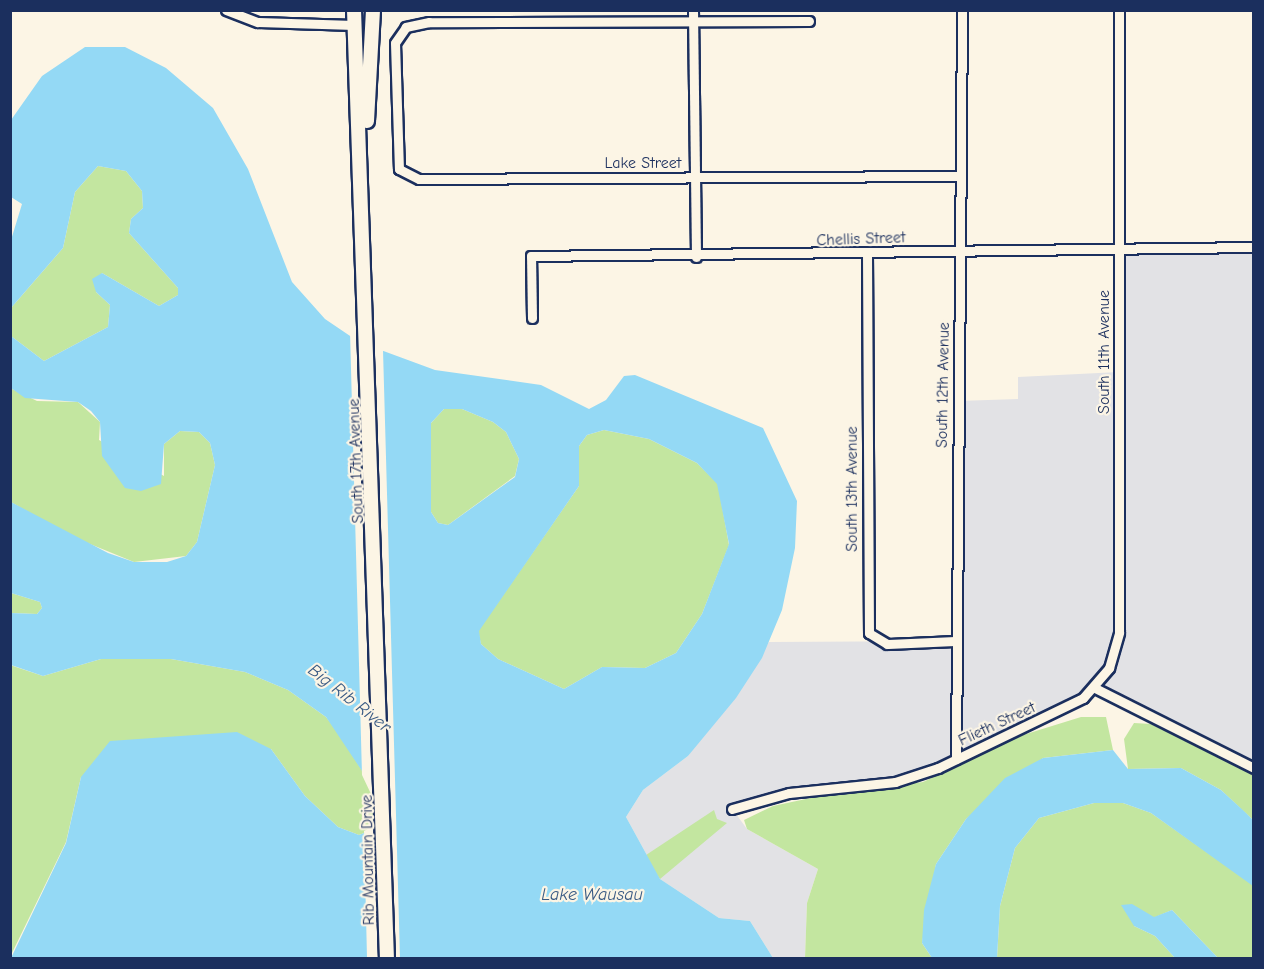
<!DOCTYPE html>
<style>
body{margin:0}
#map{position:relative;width:1264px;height:969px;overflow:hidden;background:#fcf5e5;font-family:"Comic Neue",sans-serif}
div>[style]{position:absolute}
.built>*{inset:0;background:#e2e2e5}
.green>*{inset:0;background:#c3e6a0}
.water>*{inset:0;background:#94d9f5}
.pier>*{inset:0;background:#fcf5e5}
.roads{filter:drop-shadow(2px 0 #1b2f5e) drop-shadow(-2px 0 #1b2f5e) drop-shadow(0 2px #1b2f5e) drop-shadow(0 -2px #1b2f5e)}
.minor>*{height:9px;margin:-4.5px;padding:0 4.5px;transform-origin:4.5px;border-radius:4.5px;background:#fcf5e5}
.secondary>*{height:14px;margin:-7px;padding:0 7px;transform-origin:7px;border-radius:7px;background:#fcf5e5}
span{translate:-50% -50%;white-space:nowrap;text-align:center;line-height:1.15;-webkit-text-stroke:4.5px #fcf5e5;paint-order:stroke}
.street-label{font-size:16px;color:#1b2f5e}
.water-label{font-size:18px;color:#395a84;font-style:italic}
.frame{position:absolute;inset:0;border:12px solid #1b2f5e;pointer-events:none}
</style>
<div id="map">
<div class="built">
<i style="clip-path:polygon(1253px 247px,1253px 767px,1095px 688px,913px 777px,811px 790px,733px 810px,747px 829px,818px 869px,807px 903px,805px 958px,773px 958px,750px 921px,719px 918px,660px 879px,626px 817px,643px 790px,688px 756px,769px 642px,955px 641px,958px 401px,1018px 399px,1018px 377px,1119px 372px,1119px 249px)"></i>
</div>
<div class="green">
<i style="clip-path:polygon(98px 166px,126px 171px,142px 191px,143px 208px,131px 219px,129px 233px,178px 288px,178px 295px,159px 306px,102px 273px,96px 292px,110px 305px,108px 327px,44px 361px,11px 336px,11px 308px,63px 248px,75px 192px)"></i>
<i style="clip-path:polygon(10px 388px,37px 401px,78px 402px,100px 422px,99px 440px,164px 476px,164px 444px,180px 431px,199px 432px,210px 443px,215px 465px,197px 542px,186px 556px,134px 562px,68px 535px,11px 502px)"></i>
<i style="clip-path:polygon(444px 409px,462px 409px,493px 422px,506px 432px,519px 459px,515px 476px,448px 525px,438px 523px,431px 512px,431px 423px)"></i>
<i style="clip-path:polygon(604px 430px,649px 439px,697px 463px,718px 484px,729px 545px,702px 614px,676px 653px,645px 668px,602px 667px,564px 689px,498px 659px,481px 644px,478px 631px,579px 486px,579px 446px,587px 435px)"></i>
<i style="clip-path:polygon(11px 593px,40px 602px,42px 608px,37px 614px,11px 613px)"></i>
<i style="clip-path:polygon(101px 659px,171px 659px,245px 672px,288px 690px,326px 717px,336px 730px,374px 789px,379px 827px,359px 835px,338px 827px,305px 796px,271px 749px,81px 777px,66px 842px,11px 955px,10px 665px,43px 676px)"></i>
<i style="clip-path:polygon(1081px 717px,1106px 717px,1113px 750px,1043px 758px,966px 819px,936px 864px,922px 943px,932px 958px,805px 958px,807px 903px,818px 869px,747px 829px,744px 820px,773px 806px,820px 796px,923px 782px,1023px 735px)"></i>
<i style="clip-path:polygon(1134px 723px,1151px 724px,1253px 773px,1253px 820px,1221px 790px,1181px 768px,1128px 769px,1124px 739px)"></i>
<i style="clip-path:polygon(1094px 803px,1123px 803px,1151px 813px,1252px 884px,1253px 958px,1218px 958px,1172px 910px,1134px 926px,1155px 936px,1175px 958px,997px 958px,1000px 906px,1015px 848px,1039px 818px)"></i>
<i style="clip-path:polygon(714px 810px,717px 819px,727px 823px,660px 879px,643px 857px)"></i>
</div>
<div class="water">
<i style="clip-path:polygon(evenodd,85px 47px,125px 47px,166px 68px,213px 108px,248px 169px,292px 282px,325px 319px,359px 342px,435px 370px,541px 385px,589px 409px,606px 400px,624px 376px,635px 375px,763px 428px,797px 501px,795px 548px,782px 610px,762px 658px,736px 698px,688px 756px,643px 790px,626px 817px,660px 879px,719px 918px,750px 921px,773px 958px,11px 958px,66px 843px,81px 777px,110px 741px,237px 732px,271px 749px,305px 796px,338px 827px,359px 835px,379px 827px,374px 789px,326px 717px,288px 690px,245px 672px,171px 659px,101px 659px,43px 676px,11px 665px,11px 613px,37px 614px,42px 608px,40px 602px,11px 593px,11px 502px,108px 553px,134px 562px,167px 562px,186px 556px,197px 542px,215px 465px,210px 443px,199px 432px,180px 431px,164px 444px,161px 484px,141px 491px,125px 488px,102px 456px,100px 422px,91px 411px,78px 402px,25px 398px,11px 388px,11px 336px,44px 361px,108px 327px,110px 305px,96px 292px,92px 279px,102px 273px,159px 306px,178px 295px,178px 288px,129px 233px,131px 219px,143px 208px,142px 191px,126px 171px,98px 166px,75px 192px,63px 248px,11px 308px,11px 240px,22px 204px,11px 197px,11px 120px,42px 76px,85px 47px,444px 409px,462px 409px,493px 422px,506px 432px,519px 459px,515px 477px,448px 525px,438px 523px,431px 512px,431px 423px,444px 409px,85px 47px,604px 430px,649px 439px,697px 463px,717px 484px,729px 544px,702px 614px,676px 653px,645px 668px,602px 667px,564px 689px,498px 659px,481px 644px,479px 631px,579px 486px,579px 446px,587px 435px,604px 430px)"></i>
<i style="clip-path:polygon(1113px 750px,1128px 769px,1181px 768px,1221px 790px,1246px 813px,1253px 820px,1253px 886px,1151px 813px,1123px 803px,1094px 803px,1039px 818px,1015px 848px,1000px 906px,997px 958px,932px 958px,922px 943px,924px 910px,936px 864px,966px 819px,1005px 778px,1043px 758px)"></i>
<i style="clip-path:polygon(1132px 904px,1154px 917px,1172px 910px,1218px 958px,1175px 958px,1155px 936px,1134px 926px,1121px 905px)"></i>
</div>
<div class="pier">
<i style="clip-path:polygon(350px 332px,383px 350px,400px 958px,367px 958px,364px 831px,376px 825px,380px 813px,362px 775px)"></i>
</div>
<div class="roads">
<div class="minor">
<i style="left:226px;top:10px;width:34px;rotate:21deg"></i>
<i style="left:258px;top:22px;width:96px;rotate:1.8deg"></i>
<i style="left:693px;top:10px;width:247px;rotate:89.3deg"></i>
<i style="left:809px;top:21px;width:380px;rotate:179.8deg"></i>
<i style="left:429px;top:22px;width:24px;rotate:168deg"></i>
<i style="left:406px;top:27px;width:19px;rotate:125deg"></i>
<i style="left:395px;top:43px;width:126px;rotate:88.2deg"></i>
<i style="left:399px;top:169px;width:22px;rotate:27deg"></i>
<i style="left:419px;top:179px;width:542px;rotate:-0.32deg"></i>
<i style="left:867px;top:254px;width:379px;rotate:89.7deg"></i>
<i style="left:869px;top:633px;width:21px;rotate:31deg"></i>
<i style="left:887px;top:644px;width:69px;rotate:-2.5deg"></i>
<i style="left:532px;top:318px;width:62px;rotate:-90.9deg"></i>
<i style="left:531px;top:256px;width:723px;rotate:-0.71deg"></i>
<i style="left:1095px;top:688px;width:178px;rotate:26.7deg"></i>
<i style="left:956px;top:759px;width:749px;rotate:-89.54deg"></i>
<i style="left:732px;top:809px;width:59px;rotate:-15.7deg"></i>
<i style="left:789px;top:793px;width:107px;rotate:-5.9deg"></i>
<i style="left:895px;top:782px;width:45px;rotate:-18deg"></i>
<i style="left:938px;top:768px;width:161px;rotate:-25.8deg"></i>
<i style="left:1083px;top:698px;width:40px;rotate:-49deg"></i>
<i style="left:1109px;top:668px;width:37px;rotate:-74deg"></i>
<i style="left:1119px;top:632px;width:622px;rotate:-90deg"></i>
</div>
<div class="secondary">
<i style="left:354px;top:10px;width:949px;rotate:88.01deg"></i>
<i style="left:367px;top:121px;width:111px;rotate:-86.9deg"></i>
</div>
</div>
<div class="street-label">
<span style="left:643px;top:163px">Lake Street</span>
<span style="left:861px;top:239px;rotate:-2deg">Chellis Street</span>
<span style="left:1104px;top:352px;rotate:-90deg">South 11th Avenue</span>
<span style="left:943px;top:385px;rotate:-89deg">South 12th Avenue</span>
<span style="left:356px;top:461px;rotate:-92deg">South 17th Avenue</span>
<span style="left:852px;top:489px;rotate:-90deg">South 13th Avenue</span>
<span style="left:997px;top:724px;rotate:-25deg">Flieth Street</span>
<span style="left:368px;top:860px;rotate:-91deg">Rib Mountain Drive</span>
</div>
<div class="water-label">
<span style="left:349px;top:699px;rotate:38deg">Big Rib River</span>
<span style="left:592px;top:895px">Lake Wausau</span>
</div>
<div class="frame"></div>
</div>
